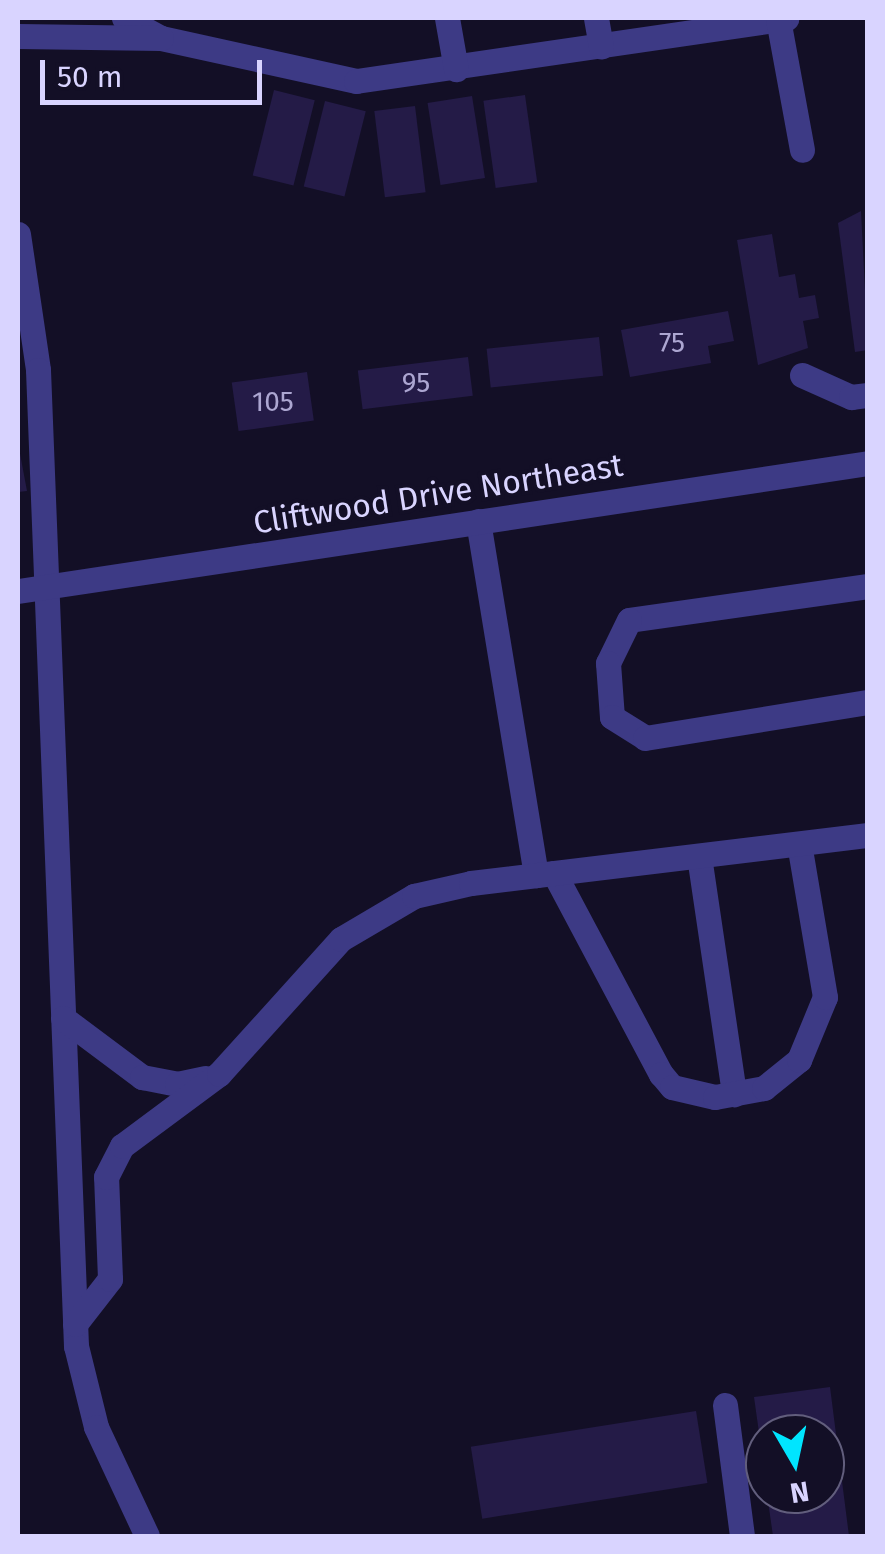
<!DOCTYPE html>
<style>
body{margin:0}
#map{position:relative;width:885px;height:1554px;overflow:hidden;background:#130f26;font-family:"Fira Sans",sans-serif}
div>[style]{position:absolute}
.building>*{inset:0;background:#241b47;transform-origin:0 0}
.minor>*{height:25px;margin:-12.5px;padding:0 12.5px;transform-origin:12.5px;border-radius:12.5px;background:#3d3a85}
span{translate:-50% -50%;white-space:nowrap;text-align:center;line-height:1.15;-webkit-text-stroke:8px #130f26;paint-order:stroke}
.number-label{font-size:28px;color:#aca6d1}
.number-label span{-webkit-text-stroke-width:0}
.street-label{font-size:32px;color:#d9d4ff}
.frame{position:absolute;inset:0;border:20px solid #d9d4ff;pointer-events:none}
.north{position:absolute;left:745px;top:1414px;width:100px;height:100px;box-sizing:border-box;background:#130f26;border:2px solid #625e7d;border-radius:50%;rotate:171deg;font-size:28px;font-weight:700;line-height:40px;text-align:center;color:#d9d4ff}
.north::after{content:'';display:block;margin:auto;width:35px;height:45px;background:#00e5ff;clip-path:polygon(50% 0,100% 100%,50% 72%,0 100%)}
.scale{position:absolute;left:40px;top:60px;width:222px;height:45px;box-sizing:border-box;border:5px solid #d9d4ff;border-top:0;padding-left:12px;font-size:30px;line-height:35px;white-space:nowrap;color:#d9d4ff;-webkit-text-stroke:8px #130f26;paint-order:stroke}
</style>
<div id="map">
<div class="building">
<i style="left:274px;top:90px;width:42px;height:88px;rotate:14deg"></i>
<i style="left:525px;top:95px;width:88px;height:42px;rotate:82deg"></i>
<i style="left:472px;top:96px;width:83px;height:45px;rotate:81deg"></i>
<i style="left:325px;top:101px;width:42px;height:88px;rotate:14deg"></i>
<i style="left:415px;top:106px;width:87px;height:41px;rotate:83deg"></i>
<i style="clip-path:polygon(861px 211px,868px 350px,855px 352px,838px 223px)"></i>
<i style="clip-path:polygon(772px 234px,779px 277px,795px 274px,799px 298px,815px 295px,819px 318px,803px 321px,808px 348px,758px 365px,737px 240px)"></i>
<i style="clip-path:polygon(728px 311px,734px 341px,708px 346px,711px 363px,630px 377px,621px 330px)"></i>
<i style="left:599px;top:337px;width:39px;height:113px;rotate:84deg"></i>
<i style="left:468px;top:357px;width:39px;height:111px;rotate:83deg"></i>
<i style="left:307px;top:372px;width:49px;height:76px;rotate:82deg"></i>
<i style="clip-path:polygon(18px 443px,27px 491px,18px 492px)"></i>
<i style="clip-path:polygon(830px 1387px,849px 1536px,773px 1536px,767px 1494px,825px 1494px,825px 1434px,765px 1434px,763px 1461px,754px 1397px)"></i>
<i style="left:696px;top:1411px;width:73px;height:228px;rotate:81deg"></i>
</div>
<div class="minor">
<i style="left:124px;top:18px;width:42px;rotate:28.4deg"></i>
<i style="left:161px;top:38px;width:200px;rotate:12.4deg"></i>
<i style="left:356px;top:81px;width:435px;rotate:-8.3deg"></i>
<i style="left:447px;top:18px;width:52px;rotate:80deg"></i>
<i style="left:596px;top:18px;width:29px;rotate:80deg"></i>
<i style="left:778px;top:19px;width:133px;rotate:79.6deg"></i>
<i style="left:18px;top:36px;width:143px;rotate:0.8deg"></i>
<i style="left:18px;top:234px;width:137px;rotate:81.6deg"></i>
<i style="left:38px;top:370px;width:977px;rotate:87.77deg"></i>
<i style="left:76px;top:1346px;width:83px;rotate:76.1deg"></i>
<i style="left:96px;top:1427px;width:120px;rotate:64.9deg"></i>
<i style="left:802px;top:375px;width:54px;rotate:24.2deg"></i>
<i style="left:851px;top:397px;width:17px;rotate:-7deg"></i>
<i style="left:478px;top:521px;width:359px;rotate:80.7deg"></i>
<i style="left:868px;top:586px;width:241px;rotate:171.9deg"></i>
<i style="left:629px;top:620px;width:48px;rotate:116deg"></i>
<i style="left:608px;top:663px;width:54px;rotate:85.8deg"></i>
<i style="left:612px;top:717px;width:39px;rotate:32deg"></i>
<i style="left:645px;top:738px;width:226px;rotate:-9.2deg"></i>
<i style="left:18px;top:591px;width:860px;rotate:-8.56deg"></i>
<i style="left:699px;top:856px;width:241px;rotate:81.6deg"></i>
<i style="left:554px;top:873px;width:228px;rotate:62deg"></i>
<i style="left:661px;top:1074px;width:17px;rotate:50deg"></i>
<i style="left:672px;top:1087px;width:44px;rotate:13.1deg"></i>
<i style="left:715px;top:1097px;width:50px;rotate:-10.4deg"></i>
<i style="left:764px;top:1088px;width:45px;rotate:-38.7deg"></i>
<i style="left:799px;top:1060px;width:68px;rotate:-67.6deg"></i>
<i style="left:825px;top:997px;width:155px;rotate:-99.6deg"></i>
<i style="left:63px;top:1018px;width:99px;rotate:36.8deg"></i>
<i style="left:142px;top:1077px;width:36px;rotate:11deg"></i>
<i style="left:177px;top:1084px;width:29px;rotate:-12deg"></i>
<i style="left:75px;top:1324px;width:57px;rotate:-52.1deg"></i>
<i style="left:110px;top:1279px;width:102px;rotate:-92.2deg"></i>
<i style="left:106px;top:1177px;width:35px;rotate:-63deg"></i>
<i style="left:122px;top:1146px;width:121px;rotate:-36.6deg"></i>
<i style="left:219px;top:1074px;width:182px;rotate:-47.9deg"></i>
<i style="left:341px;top:939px;width:85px;rotate:-30.5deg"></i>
<i style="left:414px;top:896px;width:58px;rotate:-12.8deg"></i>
<i style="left:471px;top:883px;width:400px;rotate:-6.9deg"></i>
<i style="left:725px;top:1405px;width:132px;rotate:82.6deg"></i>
</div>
<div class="number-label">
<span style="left:672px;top:343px">75</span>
<span style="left:416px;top:383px">95</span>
<span style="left:273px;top:402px">105</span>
</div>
<div class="street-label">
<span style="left:438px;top:494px;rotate:-9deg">Cliftwood Drive Northeast</span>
</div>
<div class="frame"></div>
<div class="north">N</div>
<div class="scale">50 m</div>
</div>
